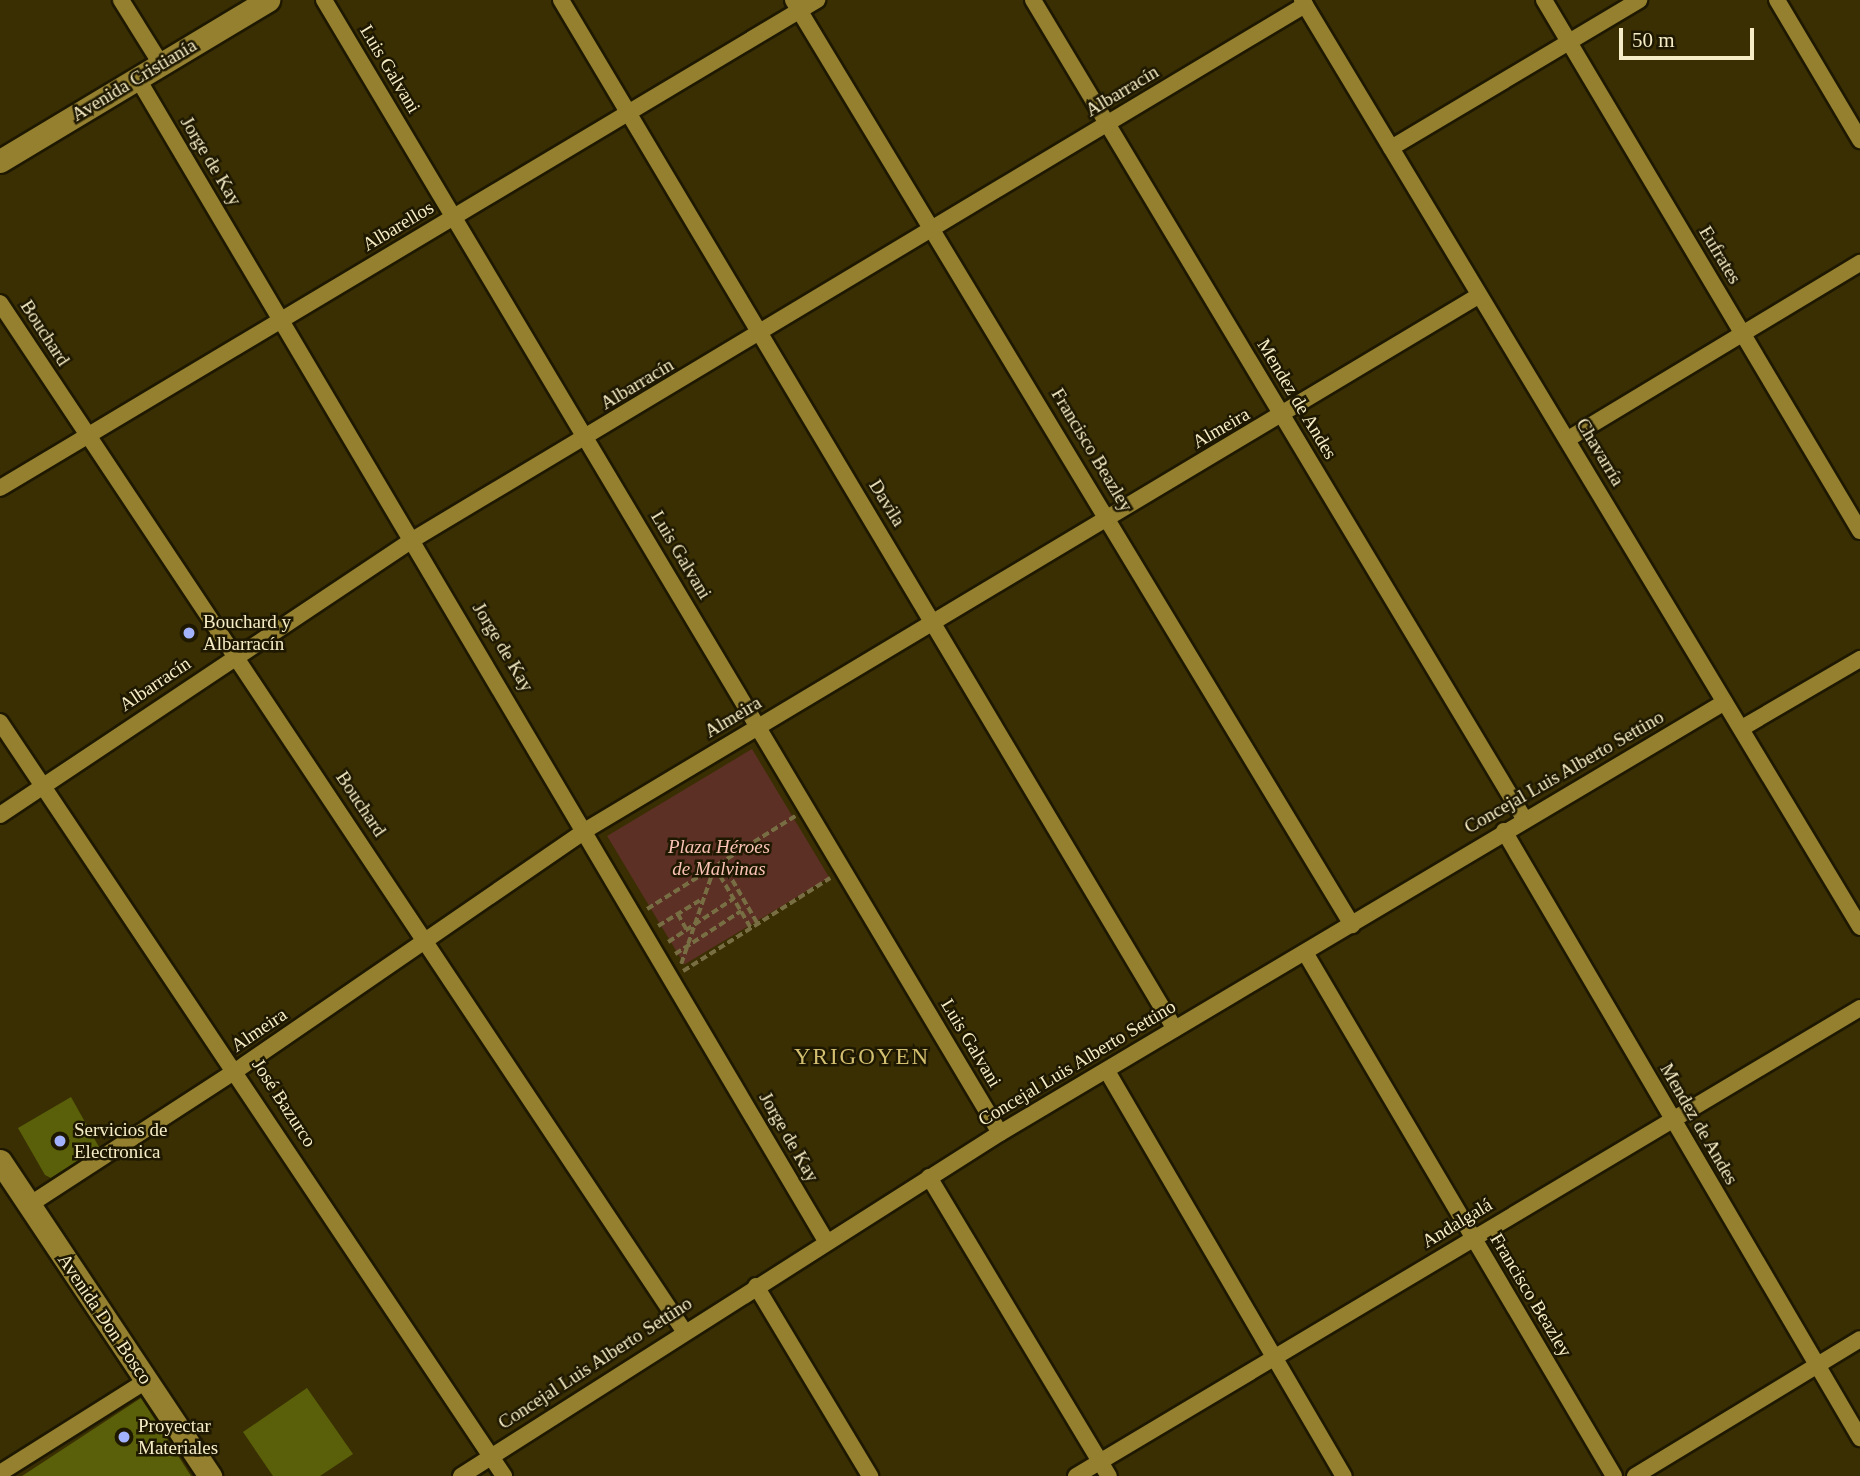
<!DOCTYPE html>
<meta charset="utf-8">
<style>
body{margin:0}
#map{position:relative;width:1860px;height:1476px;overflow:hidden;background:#3a2f02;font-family:"Times New Roman",serif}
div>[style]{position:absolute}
.green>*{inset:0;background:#5d3025;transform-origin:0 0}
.building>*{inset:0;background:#596009}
.path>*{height:3.5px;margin-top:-1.75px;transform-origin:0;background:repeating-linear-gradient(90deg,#786e43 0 7px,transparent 0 10.5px)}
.roads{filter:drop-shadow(2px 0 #1e1801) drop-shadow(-2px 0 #1e1801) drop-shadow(0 2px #1e1801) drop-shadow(0 -2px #1e1801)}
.street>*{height:16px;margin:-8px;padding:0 8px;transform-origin:8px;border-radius:8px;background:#94802f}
.secondary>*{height:23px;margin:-11.5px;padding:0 11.5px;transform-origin:11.5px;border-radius:11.5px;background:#94802f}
.dots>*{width:19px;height:19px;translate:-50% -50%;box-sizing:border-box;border:4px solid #1e1801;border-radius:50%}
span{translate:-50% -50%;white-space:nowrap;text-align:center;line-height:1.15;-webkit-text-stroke:5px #1e1801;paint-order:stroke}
.street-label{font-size:19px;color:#f6ecc6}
.poi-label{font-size:19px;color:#f6ecc6}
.left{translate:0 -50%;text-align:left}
.park-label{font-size:19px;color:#fac3b5;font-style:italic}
.quarter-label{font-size:23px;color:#d3bf70;letter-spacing:2px}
.scale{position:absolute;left:1619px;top:28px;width:135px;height:32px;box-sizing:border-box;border:4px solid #f6ecc6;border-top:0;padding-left:9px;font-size:21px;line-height:24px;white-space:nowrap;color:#f6ecc6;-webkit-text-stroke:5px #1e1801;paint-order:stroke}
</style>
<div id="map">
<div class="green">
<i style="left:752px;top:749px;width:150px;height:169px;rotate:59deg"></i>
</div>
<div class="building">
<i style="clip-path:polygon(71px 1097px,99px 1147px,51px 1178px,45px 1175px,18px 1128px)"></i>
<i style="clip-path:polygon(307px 1388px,353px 1454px,320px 1476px,273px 1476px,243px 1432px)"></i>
<i style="clip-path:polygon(141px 1398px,191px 1476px,22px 1476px)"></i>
</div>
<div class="path">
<i style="left:722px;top:862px;width:72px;rotate:59.9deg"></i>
<i style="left:715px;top:867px;width:71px;rotate:59.5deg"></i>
<i style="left:647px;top:909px;width:175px;rotate:-32.1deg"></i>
<i style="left:678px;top:914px;width:18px;rotate:61deg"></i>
<i style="left:658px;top:926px;width:52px;rotate:-31.5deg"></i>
<i style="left:668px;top:942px;width:78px;rotate:-33.5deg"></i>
<i style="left:675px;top:954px;width:79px;rotate:-33.1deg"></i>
<i style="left:681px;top:964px;width:102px;rotate:-71deg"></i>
<i style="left:683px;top:971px;width:174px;rotate:-32.3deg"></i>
</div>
<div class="roads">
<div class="street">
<i style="left:121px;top:0;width:75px;rotate:58deg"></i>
<i style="left:324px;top:0;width:1319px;rotate:59.18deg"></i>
<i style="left:561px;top:0;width:1198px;rotate:59.18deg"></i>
<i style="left:793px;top:0;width:1081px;rotate:58.85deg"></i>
<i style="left:1033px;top:0;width:956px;rotate:59.04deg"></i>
<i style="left:1302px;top:0;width:1082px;rotate:58.95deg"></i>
<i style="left:1544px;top:0;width:618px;rotate:59.24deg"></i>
<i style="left:1777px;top:0;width:163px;rotate:59.3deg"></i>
<i style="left:138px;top:79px;width:1350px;rotate:59.37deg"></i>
<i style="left:1391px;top:148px;width:289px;rotate:-30.8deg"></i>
<i style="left:0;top:303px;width:1235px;rotate:56.36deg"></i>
<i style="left:1568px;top:439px;width:341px;rotate:-31.1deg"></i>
<i style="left:0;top:488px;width:952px;rotate:-30.85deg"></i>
<i style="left:0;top:722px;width:907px;rotate:56.24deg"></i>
<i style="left:1742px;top:728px;width:137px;rotate:-30.3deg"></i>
<i style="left:0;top:815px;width:498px;rotate:-33.7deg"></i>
<i style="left:414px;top:539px;width:1039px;rotate:-30.94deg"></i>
<i style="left:1504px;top:831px;width:704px;rotate:59.61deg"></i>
<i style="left:1306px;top:954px;width:606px;rotate:59.46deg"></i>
<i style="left:1107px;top:1071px;width:469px;rotate:59.7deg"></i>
<i style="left:929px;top:1177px;width:349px;rotate:59deg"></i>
<i style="left:29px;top:1205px;width:248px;rotate:-33deg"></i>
<i style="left:237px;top:1070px;width:424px;rotate:-34.5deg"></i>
<i style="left:586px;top:830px;width:1040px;rotate:-30.91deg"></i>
<i style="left:756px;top:1286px;width:222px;rotate:59deg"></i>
<i style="left:0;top:1473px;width:173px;rotate:-32.2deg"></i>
<i style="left:461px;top:1476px;width:639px;rotate:-32.47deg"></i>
<i style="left:1000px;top:1133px;width:843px;rotate:-30.73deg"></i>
<i style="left:1076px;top:1476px;width:913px;rotate:-30.83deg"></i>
<i style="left:1635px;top:1476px;width:263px;rotate:-31.3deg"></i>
</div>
<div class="secondary">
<i style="left:0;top:161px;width:313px;rotate:-31deg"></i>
<i style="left:0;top:1161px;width:379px;rotate:56.3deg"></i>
</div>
</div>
<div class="dots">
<i style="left:189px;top:633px;background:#a3b2fd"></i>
<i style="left:60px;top:1141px;background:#a3b2fd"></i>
<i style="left:124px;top:1437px;background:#a3b2fd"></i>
</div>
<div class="street-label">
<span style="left:390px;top:69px;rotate:59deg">Luis Galvani</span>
<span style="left:134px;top:80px;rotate:-31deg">Avenida Cristianía</span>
<span style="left:1122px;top:91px;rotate:-31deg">Albarracín</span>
<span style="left:211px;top:161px;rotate:59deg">Jorge de Kay</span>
<span style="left:398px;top:226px;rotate:-31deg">Albarellos</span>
<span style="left:1720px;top:255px;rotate:59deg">Eufrates</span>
<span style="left:45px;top:333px;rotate:57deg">Bouchard</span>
<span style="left:637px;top:384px;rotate:-31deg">Albarracín</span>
<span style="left:1297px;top:399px;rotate:59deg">Mendez de Andes</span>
<span style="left:1221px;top:428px;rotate:-30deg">Almeira</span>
<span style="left:1092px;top:450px;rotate:59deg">Francisco Beazley</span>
<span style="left:1600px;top:452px;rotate:59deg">Chavarría</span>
<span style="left:887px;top:503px;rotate:58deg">Davila</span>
<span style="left:681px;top:555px;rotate:59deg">Luis Galvani</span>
<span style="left:503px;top:647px;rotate:59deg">Jorge de Kay</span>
<span style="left:155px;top:684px;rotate:-34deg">Albarracín</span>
<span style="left:733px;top:717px;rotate:-31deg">Almeira</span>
<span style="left:1564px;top:772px;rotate:-30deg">Concejal Luis Alberto Settino</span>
<span style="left:361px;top:804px;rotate:56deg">Bouchard</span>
<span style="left:259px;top:1030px;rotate:-34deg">Almeira</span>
<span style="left:971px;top:1043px;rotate:59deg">Luis Galvani</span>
<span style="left:1077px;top:1063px;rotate:-31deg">Concejal Luis Alberto Settino</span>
<span style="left:284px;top:1103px;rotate:57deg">José Bazurco</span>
<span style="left:1699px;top:1124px;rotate:60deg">Mendez de Andes</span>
<span style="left:789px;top:1137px;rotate:60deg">Jorge de Kay</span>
<span style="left:1457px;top:1223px;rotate:-31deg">Andalgalá</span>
<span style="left:1531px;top:1295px;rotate:59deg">Francisco Beazley</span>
<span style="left:105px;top:1319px;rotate:56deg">Avenida Don Bosco</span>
<span style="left:595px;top:1363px;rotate:-33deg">Concejal Luis Alberto Settino</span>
</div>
<div class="poi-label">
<span class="left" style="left:203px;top:633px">Bouchard y<br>Albarracín</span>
<span class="left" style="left:74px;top:1141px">Servicios de<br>Electronica</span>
<span class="left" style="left:138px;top:1437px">Proyectar<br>Materiales</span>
</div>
<div class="park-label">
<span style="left:719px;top:858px">Plaza Héroes<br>de Malvinas</span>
</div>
<div class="quarter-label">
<span style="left:862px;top:1057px">YRIGOYEN</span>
</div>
<div class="scale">50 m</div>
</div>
